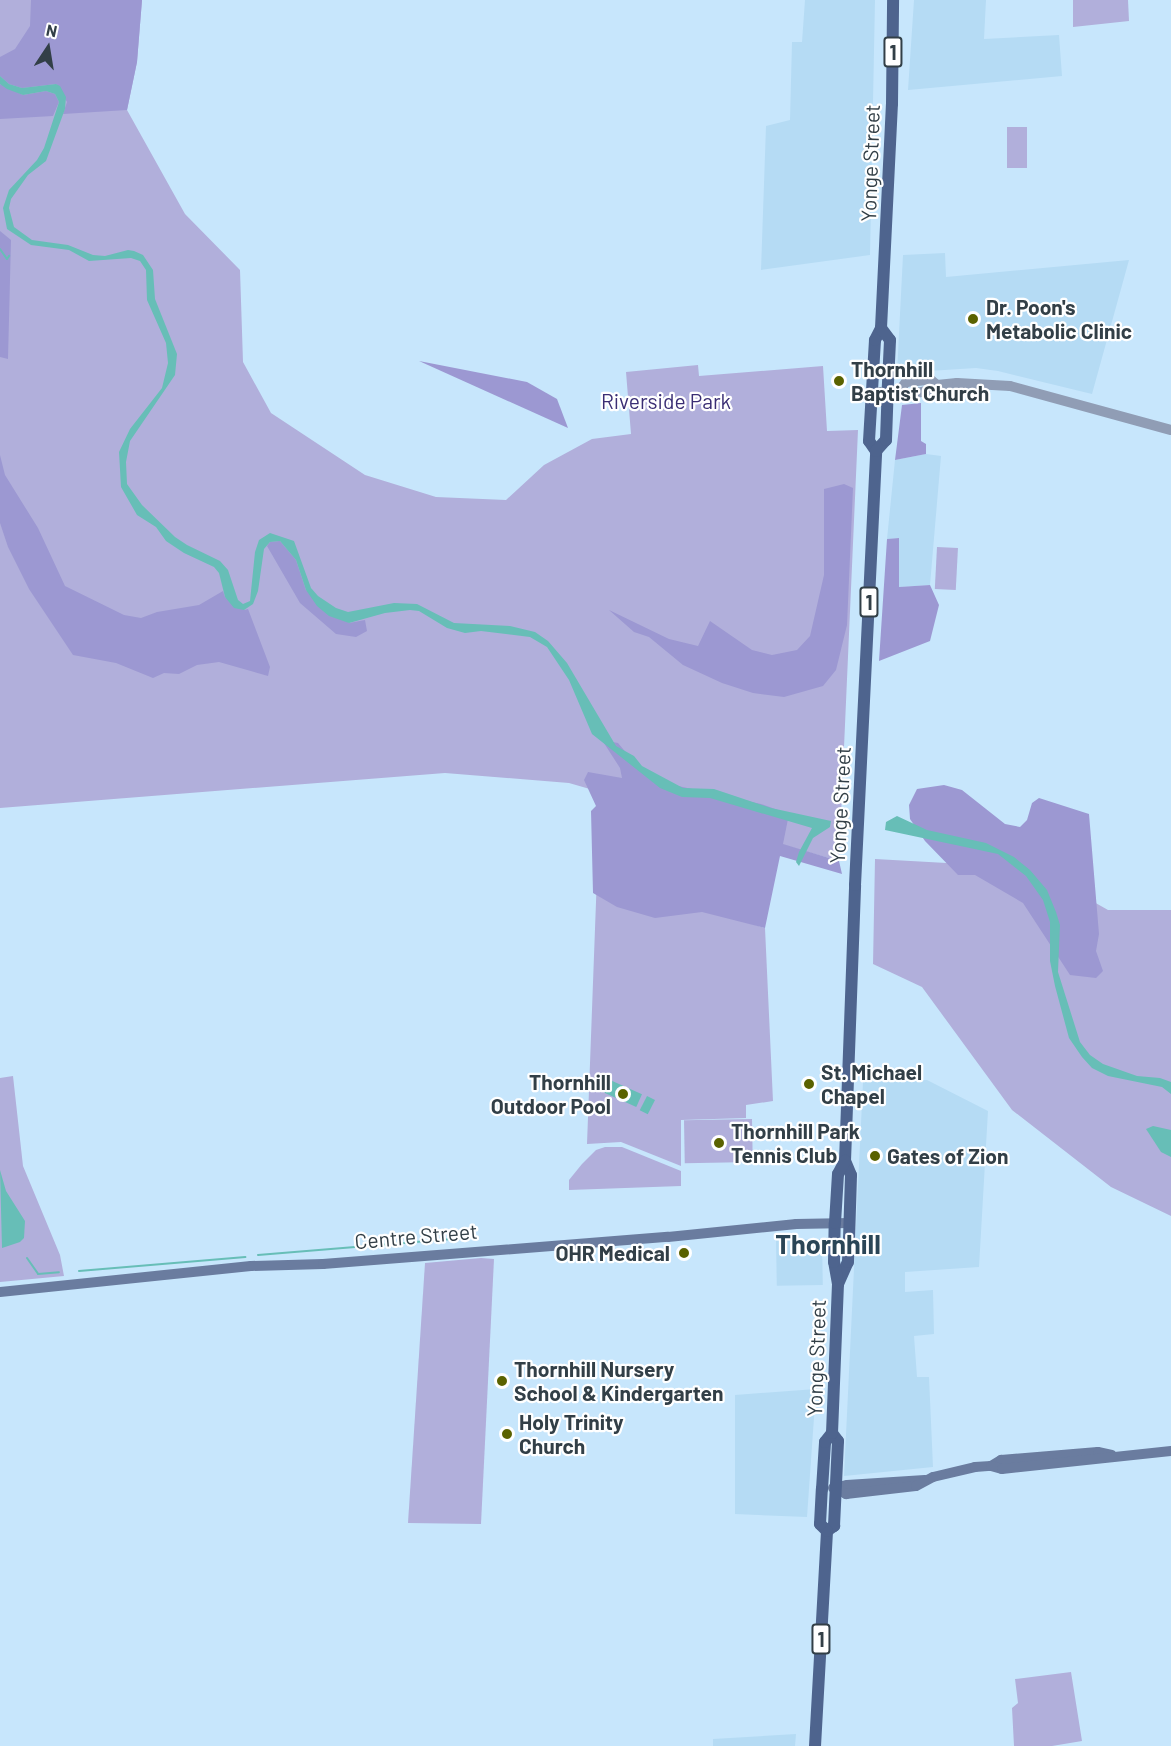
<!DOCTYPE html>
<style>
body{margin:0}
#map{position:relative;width:1171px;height:1746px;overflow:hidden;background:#c7e6fc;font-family:Barlow,sans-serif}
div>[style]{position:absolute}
.built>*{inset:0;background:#b5dbf4;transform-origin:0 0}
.green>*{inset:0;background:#b1afdb;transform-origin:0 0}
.forest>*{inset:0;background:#9c98d2}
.water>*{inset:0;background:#67beb7;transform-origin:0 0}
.stream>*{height:2px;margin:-1px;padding:0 1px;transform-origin:1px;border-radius:1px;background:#67beb7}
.tertiary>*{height:10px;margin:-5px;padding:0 5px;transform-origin:5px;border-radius:5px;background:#909db5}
.secondary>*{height:10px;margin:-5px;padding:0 5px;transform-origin:5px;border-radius:5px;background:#6a7c9f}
.primary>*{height:12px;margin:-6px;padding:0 6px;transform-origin:6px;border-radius:6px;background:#4e648e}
.dots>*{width:16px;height:16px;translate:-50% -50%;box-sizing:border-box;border:3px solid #fff;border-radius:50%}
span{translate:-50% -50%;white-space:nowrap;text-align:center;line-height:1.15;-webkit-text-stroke:4.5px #fff;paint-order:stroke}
.shield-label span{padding:2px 4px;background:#fff;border:2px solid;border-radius:4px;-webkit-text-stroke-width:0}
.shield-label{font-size:20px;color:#323f47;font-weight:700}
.street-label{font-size:21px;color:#323f47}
.poi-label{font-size:21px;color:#323f47;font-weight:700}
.left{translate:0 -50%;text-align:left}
.right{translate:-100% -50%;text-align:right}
.park-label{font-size:21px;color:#3a2e74}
.district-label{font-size:27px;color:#2a4556;font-weight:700}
.north{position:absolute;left:18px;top:18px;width:60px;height:60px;-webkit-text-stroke:4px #fff;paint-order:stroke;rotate:12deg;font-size:16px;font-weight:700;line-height:24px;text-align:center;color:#323f47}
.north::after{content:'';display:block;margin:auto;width:21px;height:27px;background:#323f47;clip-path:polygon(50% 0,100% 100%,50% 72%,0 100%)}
</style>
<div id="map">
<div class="built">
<i style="clip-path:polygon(805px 0,875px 0,870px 255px,761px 270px,766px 126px,790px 120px,792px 42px,802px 42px)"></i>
<i style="clip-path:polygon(914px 0,986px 0,984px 39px,1059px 35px,1062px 76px,908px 90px)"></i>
<i style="clip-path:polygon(945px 253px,946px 277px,1129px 260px,1092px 394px,998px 371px,976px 368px,897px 373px,903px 255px)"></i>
<i style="clip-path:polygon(926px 454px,941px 456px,930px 585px,899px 587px,899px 538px,887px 539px,895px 460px)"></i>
<i style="clip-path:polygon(927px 1080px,988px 1111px,979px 1267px,905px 1272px,905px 1292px,933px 1290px,934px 1334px,914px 1336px,917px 1377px,929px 1377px,933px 1467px,844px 1476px,863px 1082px)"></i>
<i style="left:822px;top:1239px;width:46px;height:46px;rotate:89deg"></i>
<i style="clip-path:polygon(816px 1389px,807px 1517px,735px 1514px,735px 1395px)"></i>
<i style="clip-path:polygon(796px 1734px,795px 1746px,713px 1746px,713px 1739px)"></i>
</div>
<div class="green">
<i style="clip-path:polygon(0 0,142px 0,137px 62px,127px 110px,185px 214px,240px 270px,243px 362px,271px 413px,365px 475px,436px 497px,506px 500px,544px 465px,592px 439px,631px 434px,626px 372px,698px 365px,699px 376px,823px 366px,827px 431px,858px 430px,839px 861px,569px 783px,445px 773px,0 808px)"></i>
<i style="clip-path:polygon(1073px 0,1128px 0,1129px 21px,1073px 27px)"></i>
<i style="left:1007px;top:127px;width:20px;height:41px"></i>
<i style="left:937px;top:547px;width:21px;height:42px;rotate:3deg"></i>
<i style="clip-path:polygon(875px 859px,1034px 868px,1108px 910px,1171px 910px,1171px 1216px,1111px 1187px,1012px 1110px,922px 987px,873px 964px)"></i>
<i style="clip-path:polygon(597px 875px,765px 928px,773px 1101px,746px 1105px,746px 1118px,681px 1120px,681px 1166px,621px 1142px,587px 1144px)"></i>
<i style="clip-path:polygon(13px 1076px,23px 1166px,60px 1255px,64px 1276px,0 1282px,0 1078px)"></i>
<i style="left:752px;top:1119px;width:43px;height:68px;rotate:89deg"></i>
<i style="clip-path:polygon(605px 1147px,622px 1147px,681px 1171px,681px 1186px,569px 1190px,569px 1180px,582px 1164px,596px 1150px)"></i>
<i style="clip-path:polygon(481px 1258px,494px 1259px,481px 1524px,408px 1523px,425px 1263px)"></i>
<i style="clip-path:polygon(1071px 1672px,1082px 1741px,1052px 1746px,1014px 1746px,1012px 1708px,1018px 1703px,1015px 1679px)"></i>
</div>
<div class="forest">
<i style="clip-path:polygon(31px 0,142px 0,137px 62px,127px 110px,63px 114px,67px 102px,56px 84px,22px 88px,9px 84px,0 76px,0 57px,15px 49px,30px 26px)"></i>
<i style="clip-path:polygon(0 84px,23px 95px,46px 91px,55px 94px,59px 102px,53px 116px,0 119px)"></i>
<i style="clip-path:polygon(0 231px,11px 240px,8px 359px,0 357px)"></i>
<i style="clip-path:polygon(419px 361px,527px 382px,557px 399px,568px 428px)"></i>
<i style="clip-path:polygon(921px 403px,921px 441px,926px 444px,926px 454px,895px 460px,902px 405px)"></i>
<i style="clip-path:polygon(0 455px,5px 475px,38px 528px,65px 586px,124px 615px,141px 618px,157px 612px,199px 605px,223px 591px,225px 597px,244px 610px,248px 609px,270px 667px,268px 676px,219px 662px,197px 665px,179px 674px,164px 673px,153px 678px,116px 663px,73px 655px,29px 589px,8px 547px,0 523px)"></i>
<i style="clip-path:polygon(844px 484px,853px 488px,847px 625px,836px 670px,823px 686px,784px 697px,753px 693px,722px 683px,683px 665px,649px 637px,634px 632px,609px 610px,669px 639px,698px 646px,710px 621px,752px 650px,772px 655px,797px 650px,810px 636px,824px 575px,824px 489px)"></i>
<i style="clip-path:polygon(899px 538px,899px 587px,930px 585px,939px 605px,930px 641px,879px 661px,887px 539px)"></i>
<i style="clip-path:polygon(280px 541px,296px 560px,306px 590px,349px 623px,365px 620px,367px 631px,356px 637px,336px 634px,300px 603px,267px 546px,270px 542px)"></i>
<i style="clip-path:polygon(602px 740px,618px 743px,644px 774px,669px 784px,761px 804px,789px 814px,783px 844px,839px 861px,842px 874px,780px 856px,765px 928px,702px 912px,655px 918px,617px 907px,593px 893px,591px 811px,596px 806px,584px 780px,588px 772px,622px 778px,620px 768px)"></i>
<i style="clip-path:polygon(944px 785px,962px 790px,1005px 824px,1020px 827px,1027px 820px,1032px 803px,1039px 798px,1089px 814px,1099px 934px,1096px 951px,1103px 971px,1096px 978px,1070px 975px,1023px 903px,975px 875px,958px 875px,925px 841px,910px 819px,909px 805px,917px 789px)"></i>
</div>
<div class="water">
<i style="clip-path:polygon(0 76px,9px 84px,22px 88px,56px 84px,60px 86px,66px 97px,65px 109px,46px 161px,28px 175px,11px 199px,9px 208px,14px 227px,32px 240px,68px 245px,93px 255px,105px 256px,128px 250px,134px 251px,143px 255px,153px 270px,155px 299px,177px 354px,175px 375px,130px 441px,126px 462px,127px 484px,142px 505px,175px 537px,187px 545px,220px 561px,228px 570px,238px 600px,243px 604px,250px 601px,255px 552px,259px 540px,270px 533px,294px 541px,311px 588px,318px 596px,336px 608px,348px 612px,394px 603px,417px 604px,454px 623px,510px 626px,535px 632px,548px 641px,567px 663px,616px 746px,634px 756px,642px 766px,683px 788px,714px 789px,771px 808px,831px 821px,830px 827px,813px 838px,799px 866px,796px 862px,799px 852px,812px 828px,710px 798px,682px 797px,660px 788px,592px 734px,569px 680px,547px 647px,530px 637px,481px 631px,465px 633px,447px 628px,419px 611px,410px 610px,385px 613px,349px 623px,329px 616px,317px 606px,306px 590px,296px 560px,280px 541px,270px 542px,264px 549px,258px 591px,253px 604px,244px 610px,234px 608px,225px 597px,219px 573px,214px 567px,184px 553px,166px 541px,156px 527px,137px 515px,121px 487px,119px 452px,130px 429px,162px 388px,168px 363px,166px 343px,147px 300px,146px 270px,140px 261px,131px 258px,89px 261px,69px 250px,31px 245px,7px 229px,3px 208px,9px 190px,37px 160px,44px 148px,59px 102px,55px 94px,46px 91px,23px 95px,7px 89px,0 84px)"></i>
<i style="clip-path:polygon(897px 816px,927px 830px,986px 843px,1014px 857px,1030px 870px,1047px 890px,1056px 912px,1060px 925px,1058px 972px,1080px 1042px,1090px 1055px,1103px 1064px,1137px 1076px,1160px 1078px,1171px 1082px,1171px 1094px,1162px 1087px,1108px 1076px,1092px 1068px,1082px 1057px,1069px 1038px,1055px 986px,1050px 961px,1050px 922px,1043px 900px,1026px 876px,998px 854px,885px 830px,886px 822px)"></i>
<i style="left:610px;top:1080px;width:35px;height:14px;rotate:24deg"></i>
<i style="left:647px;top:1096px;width:9px;height:16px;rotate:27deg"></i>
<i style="clip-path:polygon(1153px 1126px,1171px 1130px,1171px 1157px,1161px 1152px,1146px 1129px)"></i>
<i style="clip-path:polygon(0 1170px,6px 1191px,25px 1221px,24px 1238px,20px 1242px,2px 1248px)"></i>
</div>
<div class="stream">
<i style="left:0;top:249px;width:12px;rotate:55deg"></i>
<i style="left:7px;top:259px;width:4px;rotate:-56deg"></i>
<i style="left:258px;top:1255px;width:219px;rotate:-4.7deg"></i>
<i style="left:27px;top:1258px;width:19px;rotate:55deg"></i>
<i style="left:38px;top:1274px;width:21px;rotate:-5deg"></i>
<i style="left:79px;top:1271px;width:167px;rotate:-4.8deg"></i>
</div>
<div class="tertiary">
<i style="left:900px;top:390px;width:10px;rotate:-53deg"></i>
<i style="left:906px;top:382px;width:25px;rotate:-5deg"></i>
<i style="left:931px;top:380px;width:8px;rotate:40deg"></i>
<i style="left:872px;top:393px;width:28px;rotate:-6deg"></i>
<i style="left:900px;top:390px;width:9px;rotate:36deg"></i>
<i style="left:907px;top:395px;width:25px;rotate:-12deg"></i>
<i style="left:931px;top:390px;width:8px;rotate:-40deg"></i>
<i style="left:937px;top:385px;width:20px;rotate:-6deg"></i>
<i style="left:957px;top:383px;width:53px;rotate:3.2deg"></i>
<i style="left:1010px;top:386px;width:167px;rotate:15.3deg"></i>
</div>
<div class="secondary">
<i style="left:0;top:1292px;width:252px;rotate:-5.9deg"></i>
<i style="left:251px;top:1266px;width:72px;rotate:-1.6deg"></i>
<i style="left:323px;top:1264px;width:346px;rotate:-4.5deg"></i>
<i style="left:668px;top:1237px;width:129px;rotate:-5.8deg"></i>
<i style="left:796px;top:1224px;width:54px;rotate:-1.1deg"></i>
<i style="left:991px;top:1466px;width:12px;rotate:-31deg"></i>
<i style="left:1001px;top:1460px;width:97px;rotate:-4.7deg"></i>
<i style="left:1098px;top:1452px;width:14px;rotate:12deg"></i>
<i style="left:833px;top:1488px;width:14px;rotate:-12deg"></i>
<i style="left:847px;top:1485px;width:78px;rotate:-3.7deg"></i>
<i style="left:836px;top:1488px;width:12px;rotate:31deg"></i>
<i style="left:846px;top:1494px;width:70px;rotate:-6.5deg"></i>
<i style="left:916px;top:1486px;width:19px;rotate:-28deg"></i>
<i style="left:933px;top:1477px;width:43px;rotate:-13.4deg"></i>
<i style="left:975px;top:1467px;width:16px;rotate:-4deg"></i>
<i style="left:991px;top:1466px;width:11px;rotate:15deg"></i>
<i style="left:1002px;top:1469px;width:170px;rotate:-6.1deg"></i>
</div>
<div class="primary">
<i style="left:876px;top:451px;width:12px;rotate:-125deg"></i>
<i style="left:869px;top:441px;width:101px;rotate:-86.6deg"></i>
<i style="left:875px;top:340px;width:13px;rotate:-63deg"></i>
<i style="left:881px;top:328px;width:224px;rotate:-87.2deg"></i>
<i style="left:892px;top:104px;width:104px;rotate:-89.4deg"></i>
<i style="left:838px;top:1284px;width:24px;rotate:-66deg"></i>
<i style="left:848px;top:1262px;width:23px;rotate:-88deg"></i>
<i style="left:849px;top:1239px;width:64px;rotate:-88.2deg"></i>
<i style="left:851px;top:1175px;width:15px;rotate:-113deg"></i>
<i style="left:845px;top:1161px;width:276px;rotate:-87.9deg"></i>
<i style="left:855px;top:885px;width:435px;rotate:-87.2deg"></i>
<i style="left:876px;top:451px;width:15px;rotate:-48deg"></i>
<i style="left:886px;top:440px;width:36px;rotate:-88deg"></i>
<i style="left:887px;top:404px;width:64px;rotate:-87.3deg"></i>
<i style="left:890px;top:340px;width:15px;rotate:-127deg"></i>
<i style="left:827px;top:1531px;width:9px;rotate:-36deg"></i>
<i style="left:834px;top:1526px;width:85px;rotate:-87.3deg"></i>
<i style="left:838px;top:1441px;width:10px;rotate:-127deg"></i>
<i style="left:815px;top:1746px;width:215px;rotate:-86.8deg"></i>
<i style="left:827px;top:1531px;width:10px;rotate:-135deg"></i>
<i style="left:820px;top:1524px;width:35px;rotate:-87deg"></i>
<i style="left:822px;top:1489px;width:47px;rotate:-86.3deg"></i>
<i style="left:825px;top:1442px;width:11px;rotate:-52deg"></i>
<i style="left:832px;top:1433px;width:149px;rotate:-87.7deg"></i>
<i style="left:838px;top:1284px;width:22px;rotate:-100deg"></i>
<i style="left:834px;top:1262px;width:39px;rotate:-89deg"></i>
<i style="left:835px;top:1223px;width:49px;rotate:-86.5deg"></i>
<i style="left:838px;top:1174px;width:15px;rotate:-62deg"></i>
</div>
<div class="dots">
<i style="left:973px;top:319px;background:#5a6200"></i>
<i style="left:839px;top:381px;background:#5a6200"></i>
<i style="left:809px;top:1084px;background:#5a6200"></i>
<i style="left:623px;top:1094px;background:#5a6200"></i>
<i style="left:719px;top:1143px;background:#5a6200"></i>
<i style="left:875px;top:1156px;background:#5a6200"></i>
<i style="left:684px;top:1253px;background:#5a6200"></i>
<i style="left:502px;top:1381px;background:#5a6200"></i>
<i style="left:507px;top:1434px;background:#5a6200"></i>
</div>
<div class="shield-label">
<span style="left:893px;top:52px">1</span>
<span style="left:869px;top:602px">1</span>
<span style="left:821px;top:1639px">1</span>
</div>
<div class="street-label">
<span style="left:870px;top:163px;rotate:-88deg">Yonge Street</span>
<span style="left:840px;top:805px;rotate:-87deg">Yonge Street</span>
<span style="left:416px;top:1236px;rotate:-5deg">Centre Street</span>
<span style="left:816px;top:1358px;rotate:-88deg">Yonge Street</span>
</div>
<div class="poi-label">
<span class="left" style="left:986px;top:319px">Dr. Poon's<br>Metabolic Clinic</span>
<span class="left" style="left:851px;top:381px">Thornhill<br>Baptist Church</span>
<span class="left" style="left:821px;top:1084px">St. Michael<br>Chapel</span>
<span class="right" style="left:611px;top:1094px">Thornhill<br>Outdoor Pool</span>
<span class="left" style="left:731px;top:1143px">Thornhill Park<br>Tennis Club</span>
<span class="left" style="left:887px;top:1156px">Gates of Zion</span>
<span class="right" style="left:670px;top:1253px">OHR Medical</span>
<span class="left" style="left:514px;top:1381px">Thornhill Nursery<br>School &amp; Kindergarten</span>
<span class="left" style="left:519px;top:1434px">Holy Trinity<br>Church</span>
</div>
<div class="park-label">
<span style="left:666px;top:401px">Riverside Park</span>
</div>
<div class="district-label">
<span style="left:828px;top:1244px">Thornhill</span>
</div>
<div class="north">N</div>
</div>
